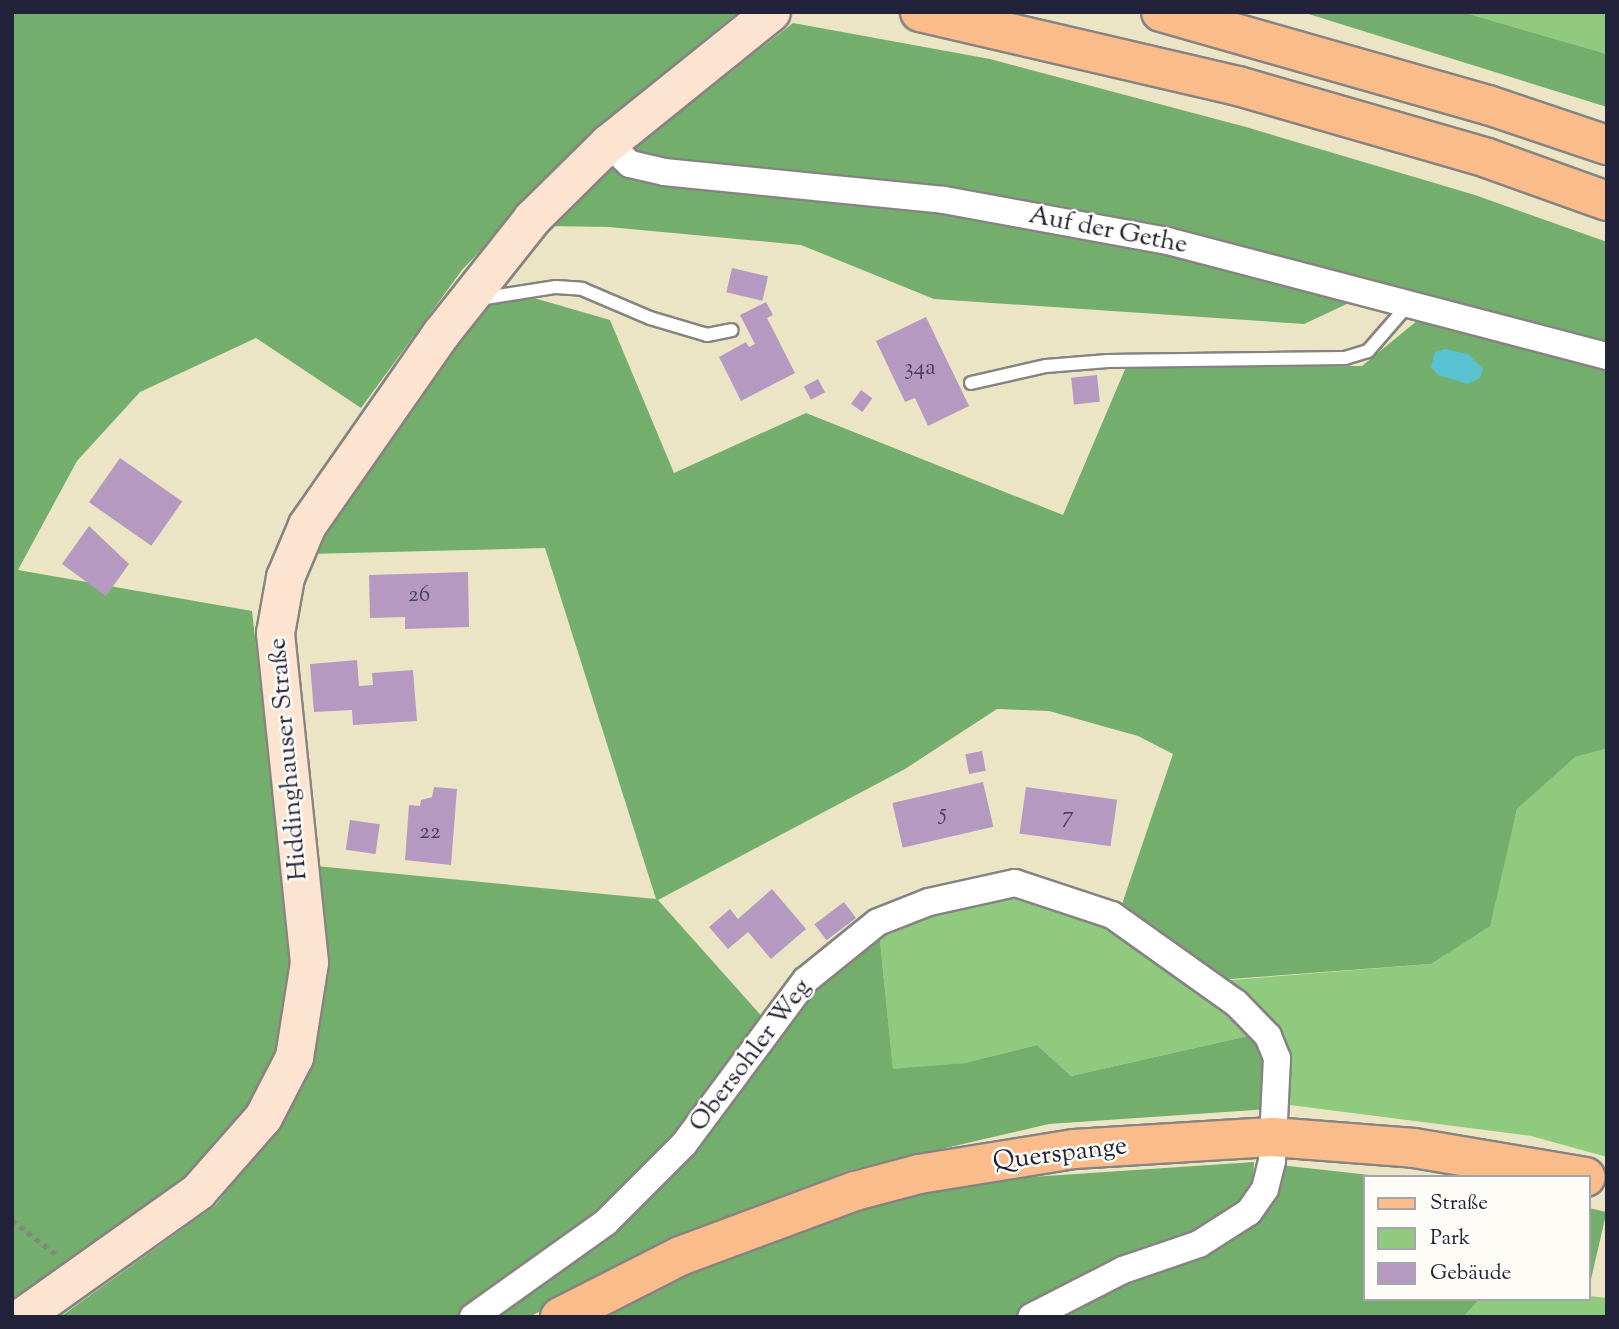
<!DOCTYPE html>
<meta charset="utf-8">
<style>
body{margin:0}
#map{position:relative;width:1619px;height:1329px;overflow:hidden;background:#ebe5c6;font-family:"Sorts Mill Goudy",serif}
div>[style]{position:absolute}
.green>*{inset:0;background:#8fca7e}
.forest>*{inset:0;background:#73ae6d;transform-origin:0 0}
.water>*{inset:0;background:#58c2d3}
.building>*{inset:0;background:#b599c1;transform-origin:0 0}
.path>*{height:4.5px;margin-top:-2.25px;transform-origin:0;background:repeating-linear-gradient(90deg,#868480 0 5px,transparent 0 10px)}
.roads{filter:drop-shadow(2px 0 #868480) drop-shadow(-2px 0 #868480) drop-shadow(0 2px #868480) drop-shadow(0 -2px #868480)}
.lane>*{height:12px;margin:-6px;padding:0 6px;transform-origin:6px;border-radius:6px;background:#fff}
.street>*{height:26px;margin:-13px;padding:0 13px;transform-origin:13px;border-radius:13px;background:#fff}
.secondary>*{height:37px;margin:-18.5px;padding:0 18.5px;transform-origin:18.5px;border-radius:18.5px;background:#fde4d1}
.primary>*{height:38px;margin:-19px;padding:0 19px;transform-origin:19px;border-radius:19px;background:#fabc8b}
.highway>*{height:38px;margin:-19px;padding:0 19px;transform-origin:19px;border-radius:19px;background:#fabc8b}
span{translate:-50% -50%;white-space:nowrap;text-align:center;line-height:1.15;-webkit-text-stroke:5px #fdfcf7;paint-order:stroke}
.number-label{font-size:23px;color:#47405c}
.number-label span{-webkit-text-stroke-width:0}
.street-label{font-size:26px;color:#22223b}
.frame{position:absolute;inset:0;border:14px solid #22223b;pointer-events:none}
.legend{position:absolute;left:1363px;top:1175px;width:228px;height:126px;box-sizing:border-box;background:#fdfcf7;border:2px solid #a5a5ac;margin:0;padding:9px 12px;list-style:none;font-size:21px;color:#22223b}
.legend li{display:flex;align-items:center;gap:14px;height:35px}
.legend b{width:35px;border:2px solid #a5a5ac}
</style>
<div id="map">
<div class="green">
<i style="clip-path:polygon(1462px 12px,1607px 12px,1607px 54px)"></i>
<i style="clip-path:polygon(1607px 747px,1607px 1157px,1531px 1136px,1282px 1104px,1289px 1059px,1218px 981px,1431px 964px,1489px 925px,1517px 809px,1574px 757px)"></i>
<i style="clip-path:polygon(1018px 889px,1108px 925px,1227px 1009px,1248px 1036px,1071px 1076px,1037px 1045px,964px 1063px,893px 1070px,879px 931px)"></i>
<i style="clip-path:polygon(1589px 1296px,1607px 1298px,1607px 1317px,1463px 1317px,1480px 1299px)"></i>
</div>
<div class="forest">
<i style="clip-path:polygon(12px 12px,738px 12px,598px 127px,462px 270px,361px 408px,256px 338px,140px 392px,77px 461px,18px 570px,252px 611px,292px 959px,278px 1051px,251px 1108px,186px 1180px,12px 1301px)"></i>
<i style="clip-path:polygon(1302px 12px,1462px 12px,1607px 54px,1607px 107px)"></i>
<i style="clip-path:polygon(793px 23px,990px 59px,1246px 127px,1475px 195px,1607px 242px,1607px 349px,1379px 289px,1304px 324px,934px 299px,801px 245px,609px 227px,546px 226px,601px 174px)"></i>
<i style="clip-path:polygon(492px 286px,610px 320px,674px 473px,806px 413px,1063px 515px,1126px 367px,1362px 366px,1424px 315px,1607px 364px,1607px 748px,1575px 757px,1517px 809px,1490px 926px,1431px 964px,1217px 980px,1120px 910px,1173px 754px,1138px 736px,1049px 711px,997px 709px,905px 769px,658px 900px,766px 1021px,680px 1141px,600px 1217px,460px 1317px,60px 1317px,215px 1206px,278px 1128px,312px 1060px,327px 964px,316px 866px,656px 899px,545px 548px,308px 554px)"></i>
<i style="clip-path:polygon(879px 931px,893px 1069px,964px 1063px,1037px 1045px,1071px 1076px,1248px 1036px,1273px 1060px,1269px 1109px,1049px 1124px,846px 1171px,677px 1241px,529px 1317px,488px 1317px,614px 1225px,811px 987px)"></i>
<i style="clip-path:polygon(1254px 1162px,1253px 1190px,1241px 1207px,1195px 1238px,1120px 1263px,1013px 1317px,606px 1317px,681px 1276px,861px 1203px,972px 1181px)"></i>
<i style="clip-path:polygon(1279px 1165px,1388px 1177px,1365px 1177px,1365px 1299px,1480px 1299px,1463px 1317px,1048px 1317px,1128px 1276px,1206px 1251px,1262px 1219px)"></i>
<i style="left:1589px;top:1208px;width:18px;height:88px;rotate:13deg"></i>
</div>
<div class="water">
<i style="clip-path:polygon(1445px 349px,1468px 354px,1483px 369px,1480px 378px,1468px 384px,1438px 375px,1431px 367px,1435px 352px)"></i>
</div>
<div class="building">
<i style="left:732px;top:268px;width:37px;height:25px;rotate:13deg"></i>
<i style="clip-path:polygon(766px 302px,773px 315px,767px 318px,795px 373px,741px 401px,719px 357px,746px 342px,749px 347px,755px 344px,740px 315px)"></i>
<i style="clip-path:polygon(926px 317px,969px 406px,928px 426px,915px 398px,905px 402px,876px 341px)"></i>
<i style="left:1097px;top:375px;width:27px;height:26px;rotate:84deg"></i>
<i style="left:818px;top:379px;width:15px;height:16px;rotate:62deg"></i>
<i style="left:861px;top:390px;width:14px;height:17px;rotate:36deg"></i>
<i style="left:120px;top:458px;width:76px;height:54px;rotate:35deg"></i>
<i style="clip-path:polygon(89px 526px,129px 564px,106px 596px,62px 564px)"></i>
<i style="clip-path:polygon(468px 572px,469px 627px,405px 629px,405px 617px,370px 618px,369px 575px)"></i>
<i style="clip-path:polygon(357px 660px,359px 686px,373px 685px,372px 673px,413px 670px,417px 721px,353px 725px,352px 710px,314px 712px,310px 664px)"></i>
<i style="left:982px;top:751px;width:20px;height:17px;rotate:79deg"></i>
<i style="left:983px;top:782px;width:46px;height:93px;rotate:77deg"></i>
<i style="clip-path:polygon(434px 787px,457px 789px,451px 865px,405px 860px,409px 805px,420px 806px,421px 800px,432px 797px)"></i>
<i style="left:1026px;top:787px;width:92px;height:47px;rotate:8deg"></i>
<i style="left:350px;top:820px;width:30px;height:30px;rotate:8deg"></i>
<i style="clip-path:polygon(772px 889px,806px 929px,771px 959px,748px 932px,728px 949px,709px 927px,730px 909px,738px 919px)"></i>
<i style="left:844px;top:902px;width:20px;height:37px;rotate:53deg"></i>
</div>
<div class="path">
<i style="left:12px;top:1220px;width:56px;rotate:37.7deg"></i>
</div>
<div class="roads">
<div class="lane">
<i style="left:479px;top:299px;width:78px;rotate:-8.9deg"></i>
<i style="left:556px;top:287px;width:26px;rotate:4deg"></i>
<i style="left:582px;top:289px;width:74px;rotate:23.1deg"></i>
<i style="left:650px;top:318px;width:59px;rotate:16.6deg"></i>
<i style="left:707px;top:335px;width:25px;rotate:-11deg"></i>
<i style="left:971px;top:383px;width:77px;rotate:-12.8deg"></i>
<i style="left:1046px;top:366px;width:62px;rotate:-4.6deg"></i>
<i style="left:1108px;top:361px;width:237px;rotate:-0.7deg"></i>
<i style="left:1345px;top:358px;width:24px;rotate:-17deg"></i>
<i style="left:1368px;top:351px;width:61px;rotate:-49deg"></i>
</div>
<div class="street">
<i style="left:608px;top:143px;width:30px;rotate:44deg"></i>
<i style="left:630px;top:164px;width:35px;rotate:13deg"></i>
<i style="left:664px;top:172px;width:281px;rotate:5.7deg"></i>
<i style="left:944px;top:200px;width:228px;rotate:10.4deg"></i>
<i style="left:1168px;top:241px;width:454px;rotate:14.7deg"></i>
<i style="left:473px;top:1317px;width:163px;rotate:-35.5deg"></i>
<i style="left:606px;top:1222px;width:110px;rotate:-45deg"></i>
<i style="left:684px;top:1144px;width:204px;rotate:-53.4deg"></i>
<i style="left:806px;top:980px;width:92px;rotate:-38.9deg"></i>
<i style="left:878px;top:922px;width:55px;rotate:-21.4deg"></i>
<i style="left:929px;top:902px;width:88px;rotate:-12.5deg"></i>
<i style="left:1015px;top:883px;width:102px;rotate:18.3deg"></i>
<i style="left:1112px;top:915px;width:152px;rotate:35.4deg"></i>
<i style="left:1236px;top:1003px;width:46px;rotate:45.9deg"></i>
<i style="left:1268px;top:1036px;width:24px;rotate:68deg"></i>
<i style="left:1277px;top:1058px;width:103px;rotate:92.8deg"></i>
<i style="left:1272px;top:1161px;width:29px;rotate:104deg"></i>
<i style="left:1265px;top:1189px;width:28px;rotate:125deg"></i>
<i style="left:1249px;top:1212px;width:59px;rotate:147.4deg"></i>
<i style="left:1199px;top:1244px;width:80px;rotate:161.1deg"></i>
<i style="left:1123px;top:1270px;width:103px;rotate:152.9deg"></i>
</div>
<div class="secondary">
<i style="left:21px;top:1317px;width:217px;rotate:-35.4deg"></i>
<i style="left:198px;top:1191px;width:98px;rotate:-48.7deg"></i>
<i style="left:263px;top:1117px;width:68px;rotate:-62.7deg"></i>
<i style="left:294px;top:1057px;width:96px;rotate:-81deg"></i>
<i style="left:309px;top:962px;width:331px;rotate:-95.9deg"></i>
<i style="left:275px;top:633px;width:57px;rotate:-79.9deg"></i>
<i style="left:285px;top:577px;width:56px;rotate:-67.1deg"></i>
<i style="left:307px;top:525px;width:234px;rotate:-55.1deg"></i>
<i style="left:441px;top:333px;width:147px;rotate:-51.6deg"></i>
<i style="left:532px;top:218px;width:107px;rotate:-44.6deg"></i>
<i style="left:608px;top:143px;width:209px;rotate:-38.8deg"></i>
</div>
<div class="primary">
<i style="left:560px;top:1317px;width:135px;rotate:-26.9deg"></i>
<i style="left:680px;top:1256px;width:187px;rotate:-20.4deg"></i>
<i style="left:855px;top:1191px;width:66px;rotate:-14.9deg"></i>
<i style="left:919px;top:1174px;width:157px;rotate:-9.2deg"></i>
<i style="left:1074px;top:1149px;width:198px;rotate:-3.5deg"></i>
<i style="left:1272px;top:1137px;width:142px;rotate:4.4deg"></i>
<i style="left:1414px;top:1148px;width:174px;rotate:9.6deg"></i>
</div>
<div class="highway">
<i style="left:920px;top:12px;width:326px;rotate:13.1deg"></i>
<i style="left:1238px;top:86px;width:259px;rotate:16.1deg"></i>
<i style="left:1487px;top:158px;width:127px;rotate:19.7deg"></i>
<i style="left:1161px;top:12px;width:340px;rotate:15.9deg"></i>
<i style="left:1488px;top:105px;width:126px;rotate:18.6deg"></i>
</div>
</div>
<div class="number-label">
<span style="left:920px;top:369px">34a</span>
<span style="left:419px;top:596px">26</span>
<span style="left:943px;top:814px">5</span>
<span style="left:1068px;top:817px">7</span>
<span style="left:430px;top:833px">22</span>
</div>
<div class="street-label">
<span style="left:1108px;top:231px;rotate:11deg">Auf der Gethe</span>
<span style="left:289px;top:759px;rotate:-95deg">Hiddinghauser Straße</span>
<span style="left:751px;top:1056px;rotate:-53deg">Obersohler Weg</span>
<span style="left:1060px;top:1155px;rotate:-7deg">Querspange</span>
</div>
<div class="frame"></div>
<ul class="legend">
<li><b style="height:9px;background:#fabc8b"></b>Straße</li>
<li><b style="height:19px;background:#8fca7e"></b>Park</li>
<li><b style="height:19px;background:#b599c1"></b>Gebäude</li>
</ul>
</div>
